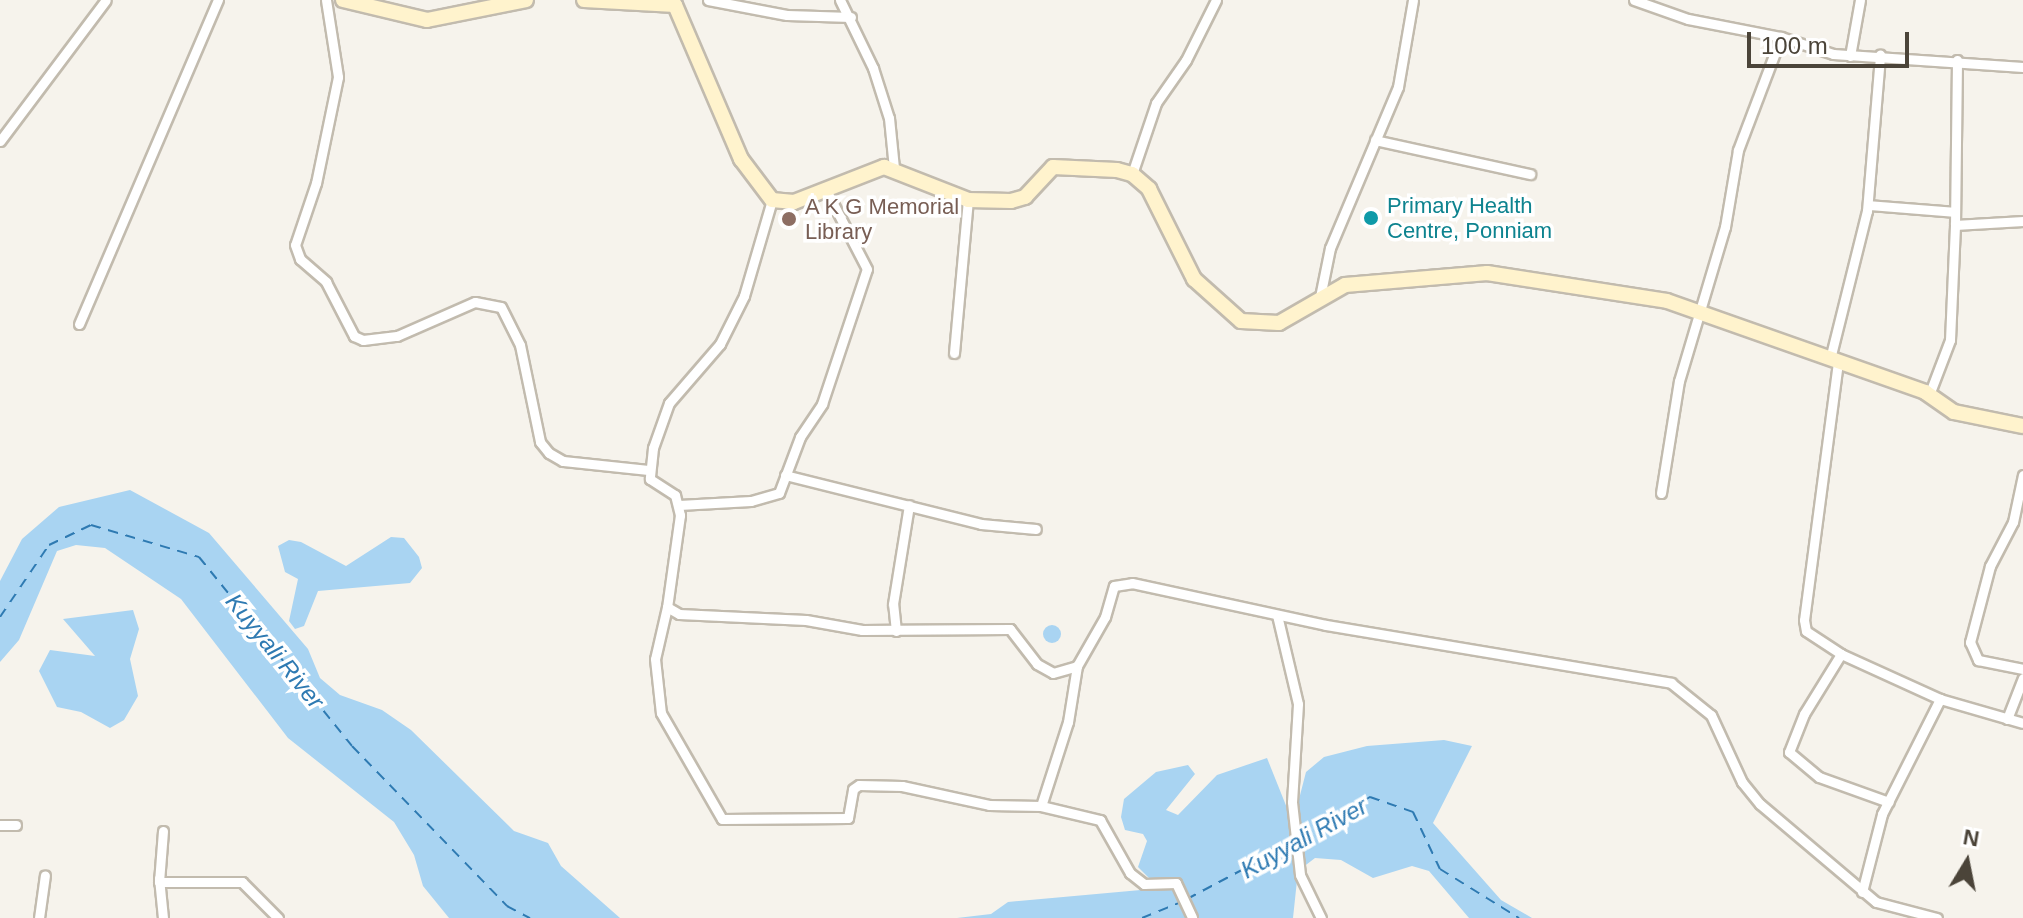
<!DOCTYPE html>
<style>
body{margin:0}
#map{position:relative;width:2023px;height:918px;overflow:hidden;background:#f6f3ec;font-family:Helvetica,sans-serif}
div>[style]{position:absolute}
.water>*{inset:0;background:#a9d4f2}
.round{border-radius:50%}
.ferry>*{height:2px;margin-top:-1px;transform-origin:0;background:repeating-linear-gradient(90deg,#2e7ab2 0 10px,transparent 0 18px)}
.roads{filter:drop-shadow(2px 0 #c2bbae) drop-shadow(-2px 0 #c2bbae) drop-shadow(0 2px #c2bbae) drop-shadow(0 -2px #c2bbae)}
.street>*{height:9px;margin:-4.5px;padding:0 4.5px;transform-origin:4.5px;border-radius:4.5px;background:#fff}
.secondary>*{height:14px;margin:-7px;padding:0 7px;transform-origin:7px;border-radius:7px;background:#fff3cd}
.dots>*{width:22px;height:22px;translate:-50% -50%;box-sizing:border-box;border:4px solid #fff;border-radius:50%}
span{translate:-50% -50%;white-space:nowrap;text-align:center;line-height:1.15;-webkit-text-stroke:7px #fff;paint-order:stroke}
.culture-label{font-size:22px;color:#0d838f}
.left{translate:0 -50%;text-align:left}
.education-label{font-size:22px;color:#785e54}
.water-label{font-size:24px;color:#2e7ab2;font-style:italic}
.north{position:absolute;left:1927px;top:822px;width:80px;height:80px;-webkit-text-stroke:6px #fff;paint-order:stroke;rotate:10deg;font-size:22px;font-weight:700;line-height:32px;text-align:center;color:#4b4439}
.north::after{content:'';display:block;margin:auto;width:28px;height:36px;background:#4b4439;clip-path:polygon(50% 0,100% 100%,50% 72%,0 100%)}
.scale{position:absolute;left:1747px;top:32px;width:162px;height:36px;box-sizing:border-box;border:4px solid #4b4439;border-top:0;padding-left:10px;font-size:24px;line-height:28px;white-space:nowrap;color:#4b4439;-webkit-text-stroke:6px #fff;paint-order:stroke}
</style>
<div id="map">
<div class="water">
<i style="clip-path:polygon(130px 490px,209px 533px,308px 649px,320px 678px,340px 695px,382px 710px,411px 730px,514px 831px,548px 843px,561px 866px,620px 918px,449px 918px,423px 886px,414px 855px,394px 822px,288px 738px,181px 599px,105px 548px,76px 545px,57px 551px,19px 640px,0 662px,0 581px,22px 539px,59px 507px)"></i>
<i style="clip-path:polygon(391px 537px,404px 538px,419px 557px,422px 568px,410px 583px,318px 591px,304px 626px,295px 629px,289px 621px,298px 579px,285px 572px,278px 546px,289px 540px,301px 542px,346px 566px)"></i>
<i style="clip-path:polygon(133px 610px,139px 629px,130px 659px,138px 696px,124px 720px,110px 728px,81px 712px,57px 707px,39px 671px,50px 650px,95px 656px,63px 619px)"></i>
<i class="round" style="left:1043px;top:625px;width:18px;height:18px"></i>
<i style="clip-path:polygon(1444px 740px,1472px 746px,1433px 823px,1501px 900px,1532px 918px,1469px 918px,1429px 871px,1412px 866px,1373px 878px,1341px 860px,1315px 858px,1298px 871px,1293px 918px,1197px 918px,1178px 879px,1149px 878px,1138px 867px,1147px 841px,1143px 834px,1125px 830px,1121px 817px,1124px 799px,1156px 772px,1188px 765px,1195px 774px,1166px 810px,1178px 815px,1217px 775px,1267px 758px,1287px 808px,1298px 803px,1306px 772px,1324px 757px,1367px 746px)"></i>
<i style="clip-path:polygon(1174px 887px,1188px 918px,957px 918px,991px 914px,1008px 902px)"></i>
</div>
<div class="ferry">
<i style="left:0;top:617px;width:87px;rotate:-55.8deg"></i>
<i style="left:49px;top:545px;width:47px;rotate:-25.5deg"></i>
<i style="left:91px;top:525px;width:113px;rotate:16.5deg"></i>
<i style="left:199px;top:557px;width:243px;rotate:51deg"></i>
<i style="left:352px;top:746px;width:223px;rotate:45.9deg"></i>
<i style="left:507px;top:906px;width:26px;rotate:28deg"></i>
<i style="left:1300px;top:839px;width:82px;rotate:-31deg"></i>
<i style="left:1370px;top:797px;width:46px;rotate:19.2deg"></i>
<i style="left:1413px;top:812px;width:63px;rotate:64.7deg"></i>
<i style="left:1440px;top:869px;width:93px;rotate:31.8deg"></i>
<i style="left:1187px;top:899px;width:118px;rotate:-27.9deg"></i>
<i style="left:1142px;top:918px;width:42px;rotate:-22.3deg"></i>
</div>
<div class="roads">
<div class="street">
<i style="left:326px;top:0;width:78px;rotate:81.1deg"></i>
<i style="left:338px;top:77px;width:108px;rotate:101.7deg"></i>
<i style="left:316px;top:183px;width:65px;rotate:108.7deg"></i>
<i style="left:295px;top:245px;width:15px;rotate:70deg"></i>
<i style="left:300px;top:259px;width:35px;rotate:41deg"></i>
<i style="left:326px;top:282px;width:61px;rotate:62.6deg"></i>
<i style="left:354px;top:336px;width:10px;rotate:24deg"></i>
<i style="left:363px;top:340px;width:34px;rotate:-7deg"></i>
<i style="left:397px;top:336px;width:85px;rotate:-23.6deg"></i>
<i style="left:475px;top:302px;width:26px;rotate:11deg"></i>
<i style="left:501px;top:307px;width:42px;rotate:63.4deg"></i>
<i style="left:520px;top:345px;width:99px;rotate:78.3deg"></i>
<i style="left:540px;top:442px;width:14px;rotate:51deg"></i>
<i style="left:549px;top:453px;width:16px;rotate:30deg"></i>
<i style="left:563px;top:461px;width:86px;rotate:6deg"></i>
<i style="left:708px;top:0;width:80px;rotate:10.8deg"></i>
<i style="left:787px;top:15px;width:64px;rotate:1.8deg"></i>
<i style="left:840px;top:0;width:76px;rotate:64.1deg"></i>
<i style="left:873px;top:68px;width:52px;rotate:72.3deg"></i>
<i style="left:889px;top:118px;width:50px;rotate:84.3deg"></i>
<i style="left:1634px;top:0;width:57px;rotate:19.4deg"></i>
<i style="left:1688px;top:19px;width:95px;rotate:11deg"></i>
<i style="left:1781px;top:37px;width:55px;rotate:18.1deg"></i>
<i style="left:1833px;top:54px;width:190px;rotate:3.9deg"></i>
<i style="left:1850px;top:56px;width:57px;rotate:-79.9deg"></i>
<i style="left:1375px;top:140px;width:159px;rotate:12.4deg"></i>
<i style="left:0;top:141px;width:176px;rotate:-53.1deg"></i>
<i style="left:1132px;top:174px;width:75px;rotate:-71.3deg"></i>
<i style="left:1156px;top:103px;width:52px;rotate:-55.1deg"></i>
<i style="left:1186px;top:60px;width:67px;rotate:-63.4deg"></i>
<i style="left:772px;top:200px;width:100px;rotate:106.3deg"></i>
<i style="left:744px;top:296px;width:54px;rotate:116.6deg"></i>
<i style="left:720px;top:344px;width:78px;rotate:130.8deg"></i>
<i style="left:669px;top:403px;width:48px;rotate:109.6deg"></i>
<i style="left:653px;top:448px;width:31px;rotate:96deg"></i>
<i style="left:650px;top:479px;width:30px;rotate:33deg"></i>
<i style="left:675px;top:495px;width:21px;rotate:76deg"></i>
<i style="left:680px;top:515px;width:93px;rotate:98deg"></i>
<i style="left:667px;top:607px;width:14px;rotate:30deg"></i>
<i style="left:679px;top:614px;width:127px;rotate:2.7deg"></i>
<i style="left:806px;top:620px;width:57px;rotate:10.1deg"></i>
<i style="left:862px;top:630px;width:148px;rotate:-0.4deg"></i>
<i style="left:1010px;top:629px;width:44px;rotate:52.4deg"></i>
<i style="left:1037px;top:664px;width:18px;rotate:29deg"></i>
<i style="left:1053px;top:673px;width:25px;rotate:-16deg"></i>
<i style="left:1077px;top:666px;width:56px;rotate:-60.3deg"></i>
<i style="left:1105px;top:617px;width:32px;rotate:-74deg"></i>
<i style="left:1114px;top:586px;width:18px;rotate:-9deg"></i>
<i style="left:1132px;top:583px;width:198px;rotate:12.2deg"></i>
<i style="left:1326px;top:625px;width:350px;rotate:9.5deg"></i>
<i style="left:1671px;top:683px;width:51px;rotate:38.7deg"></i>
<i style="left:1711px;top:715px;width:74px;rotate:65.2deg"></i>
<i style="left:1742px;top:782px;width:28px;rotate:51deg"></i>
<i style="left:1760px;top:804px;width:152px;rotate:40.2deg"></i>
<i style="left:1876px;top:902px;width:63px;rotate:14.7deg"></i>
<i style="left:1868px;top:205px;width:87px;rotate:4.6deg"></i>
<i style="left:1955px;top:225px;width:165px;rotate:-89.3deg"></i>
<i style="left:1320px;top:297px;width:50px;rotate:-78.5deg"></i>
<i style="left:1330px;top:248px;width:175px;rotate:-67.1deg"></i>
<i style="left:1398px;top:87px;width:88px;rotate:-80.2deg"></i>
<i style="left:79px;top:324px;width:353px;rotate:-66.8deg"></i>
<i style="left:954px;top:353px;width:154px;rotate:-84.8deg"></i>
<i style="left:1830px;top:359px;width:153px;rotate:-76deg"></i>
<i style="left:1867px;top:211px;width:157px;rotate:-85.2deg"></i>
<i style="left:1838px;top:362px;width:260px;rotate:97.5deg"></i>
<i style="left:1804px;top:620px;width:11px;rotate:80deg"></i>
<i style="left:1806px;top:631px;width:42px;rotate:33.3deg"></i>
<i style="left:1841px;top:654px;width:70px;rotate:121.7deg"></i>
<i style="left:1804px;top:714px;width:41px;rotate:111.5deg"></i>
<i style="left:1789px;top:752px;width:39px;rotate:40deg"></i>
<i style="left:1819px;top:777px;width:74px;rotate:19.7deg"></i>
<i style="left:1929px;top:395px;width:59px;rotate:-69.1deg"></i>
<i style="left:1950px;top:340px;width:115px;rotate:-87.5deg"></i>
<i style="left:1955px;top:225px;width:68px;rotate:-3.4deg"></i>
<i style="left:785px;top:475px;width:202px;rotate:14deg"></i>
<i style="left:981px;top:524px;width:55px;rotate:5.2deg"></i>
<i style="left:2023px;top:475px;width:48px;rotate:102deg"></i>
<i style="left:2013px;top:522px;width:50px;rotate:117.6deg"></i>
<i style="left:1990px;top:566px;width:79px;rotate:104.7deg"></i>
<i style="left:1970px;top:642px;width:20px;rotate:66deg"></i>
<i style="left:1978px;top:660px;width:46px;rotate:11.3deg"></i>
<i style="left:1661px;top:493px;width:113px;rotate:-80.9deg"></i>
<i style="left:1679px;top:381px;width:161px;rotate:-73.4deg"></i>
<i style="left:1725px;top:227px;width:78px;rotate:-80.4deg"></i>
<i style="left:1738px;top:150px;width:121px;rotate:-69.2deg"></i>
<i style="left:679px;top:505px;width:72px;rotate:-3.2deg"></i>
<i style="left:751px;top:501px;width:29px;rotate:-16deg"></i>
<i style="left:779px;top:493px;width:60px;rotate:-69.4deg"></i>
<i style="left:800px;top:437px;width:40px;rotate:-56deg"></i>
<i style="left:822px;top:404px;width:142px;rotate:-71.6deg"></i>
<i style="left:867px;top:269px;width:89px;rotate:-117.4deg"></i>
<i style="left:667px;top:607px;width:53px;rotate:103deg"></i>
<i style="left:655px;top:659px;width:54px;rotate:83.7deg"></i>
<i style="left:661px;top:713px;width:122px;rotate:60.1deg"></i>
<i style="left:722px;top:819px;width:126px;rotate:-0.5deg"></i>
<i style="left:848px;top:818px;width:29px;rotate:-80deg"></i>
<i style="left:853px;top:789px;width:7px;rotate:-34deg"></i>
<i style="left:859px;top:785px;width:43px;rotate:1.3deg"></i>
<i style="left:902px;top:786px;width:89px;rotate:12.3deg"></i>
<i style="left:989px;top:805px;width:52px;rotate:1.1deg"></i>
<i style="left:1041px;top:806px;width:61px;rotate:13.3deg"></i>
<i style="left:1100px;top:820px;width:61px;rotate:60.5deg"></i>
<i style="left:1130px;top:873px;width:18px;rotate:38deg"></i>
<i style="left:1144px;top:884px;width:32px;rotate:-2deg"></i>
<i style="left:1176px;top:883px;width:38px;rotate:65deg"></i>
<i style="left:1277px;top:615px;width:91px;rotate:76.7deg"></i>
<i style="left:1298px;top:704px;width:98px;rotate:93.5deg"></i>
<i style="left:1292px;top:802px;width:73px;rotate:83.7deg"></i>
<i style="left:1300px;top:875px;width:48px;rotate:64deg"></i>
<i style="left:896px;top:631px;width:27px;rotate:-96deg"></i>
<i style="left:893px;top:604px;width:100px;rotate:-80.8deg"></i>
<i style="left:1841px;top:654px;width:109px;rotate:24.4deg"></i>
<i style="left:1940px;top:699px;width:86px;rotate:16.1deg"></i>
<i style="left:2007px;top:719px;width:44px;rotate:-68.7deg"></i>
<i style="left:1041px;top:806px;width:88px;rotate:-72.2deg"></i>
<i style="left:1068px;top:722px;width:57px;rotate:-80.9deg"></i>
<i style="left:0;top:825px;width:16px"></i>
<i style="left:163px;top:831px;width:51px;rotate:94.5deg"></i>
<i style="left:159px;top:882px;width:83px"></i>
<i style="left:242px;top:882px;width:51px;rotate:45deg"></i>
<i style="left:159px;top:878px;width:40px;rotate:84.3deg"></i>
<i style="left:1862px;top:892px;width:81px;rotate:-75.6deg"></i>
<i style="left:1882px;top:814px;width:129px;rotate:-63.2deg"></i>
<i style="left:39px;top:918px;width:43px;rotate:-82.1deg"></i>
</div>
<div class="secondary">
<i style="left:343px;top:0;width:86px;rotate:13.4deg"></i>
<i style="left:427px;top:20px;width:101px;rotate:-11.4deg"></i>
<i style="left:584px;top:0;width:91px;rotate:3.1deg"></i>
<i style="left:675px;top:5px;width:168px;rotate:66.8deg"></i>
<i style="left:741px;top:159px;width:51px;rotate:52.9deg"></i>
<i style="left:772px;top:200px;width:22px;rotate:5deg"></i>
<i style="left:794px;top:202px;width:97px;rotate:-21.3deg"></i>
<i style="left:884px;top:167px;width:90px;rotate:21.4deg"></i>
<i style="left:968px;top:200px;width:43px;rotate:1.3deg"></i>
<i style="left:1011px;top:201px;width:15px;rotate:-16deg"></i>
<i style="left:1025px;top:197px;width:41px;rotate:-47deg"></i>
<i style="left:1053px;top:167px;width:64px;rotate:2.7deg"></i>
<i style="left:1117px;top:170px;width:16px;rotate:15deg"></i>
<i style="left:1132px;top:174px;width:23px;rotate:41deg"></i>
<i style="left:1149px;top:189px;width:101px;rotate:63.4deg"></i>
<i style="left:1194px;top:279px;width:63px;rotate:41.8deg"></i>
<i style="left:1241px;top:321px;width:38px;rotate:3deg"></i>
<i style="left:1279px;top:323px;width:76px;rotate:-29.9deg"></i>
<i style="left:1345px;top:285px;width:143px;rotate:-4.8deg"></i>
<i style="left:1487px;top:273px;width:182px;rotate:8.8deg"></i>
<i style="left:1667px;top:301px;width:274px;rotate:19.4deg"></i>
<i style="left:1925px;top:392px;width:35px;rotate:35deg"></i>
<i style="left:1954px;top:412px;width:70px;rotate:11.5deg"></i>
</div>
</div>
<div class="dots">
<i style="left:1371px;top:218px;background:#0f9aa8"></i>
<i style="left:789px;top:219px;background:#8d6e63"></i>
</div>
<div class="culture-label">
<span class="left" style="left:1387px;top:218px">Primary Health<br>Centre, Ponniam</span>
</div>
<div class="education-label">
<span class="left" style="left:805px;top:219px">A K G Memorial<br>Library</span>
</div>
<div class="water-label">
<span style="left:275px;top:651px;rotate:51deg">Kuyyali River</span>
<span style="left:1304px;top:838px;rotate:-29deg">Kuyyali River</span>
</div>
<div class="north">N</div>
<div class="scale">100 m</div>
</div>
